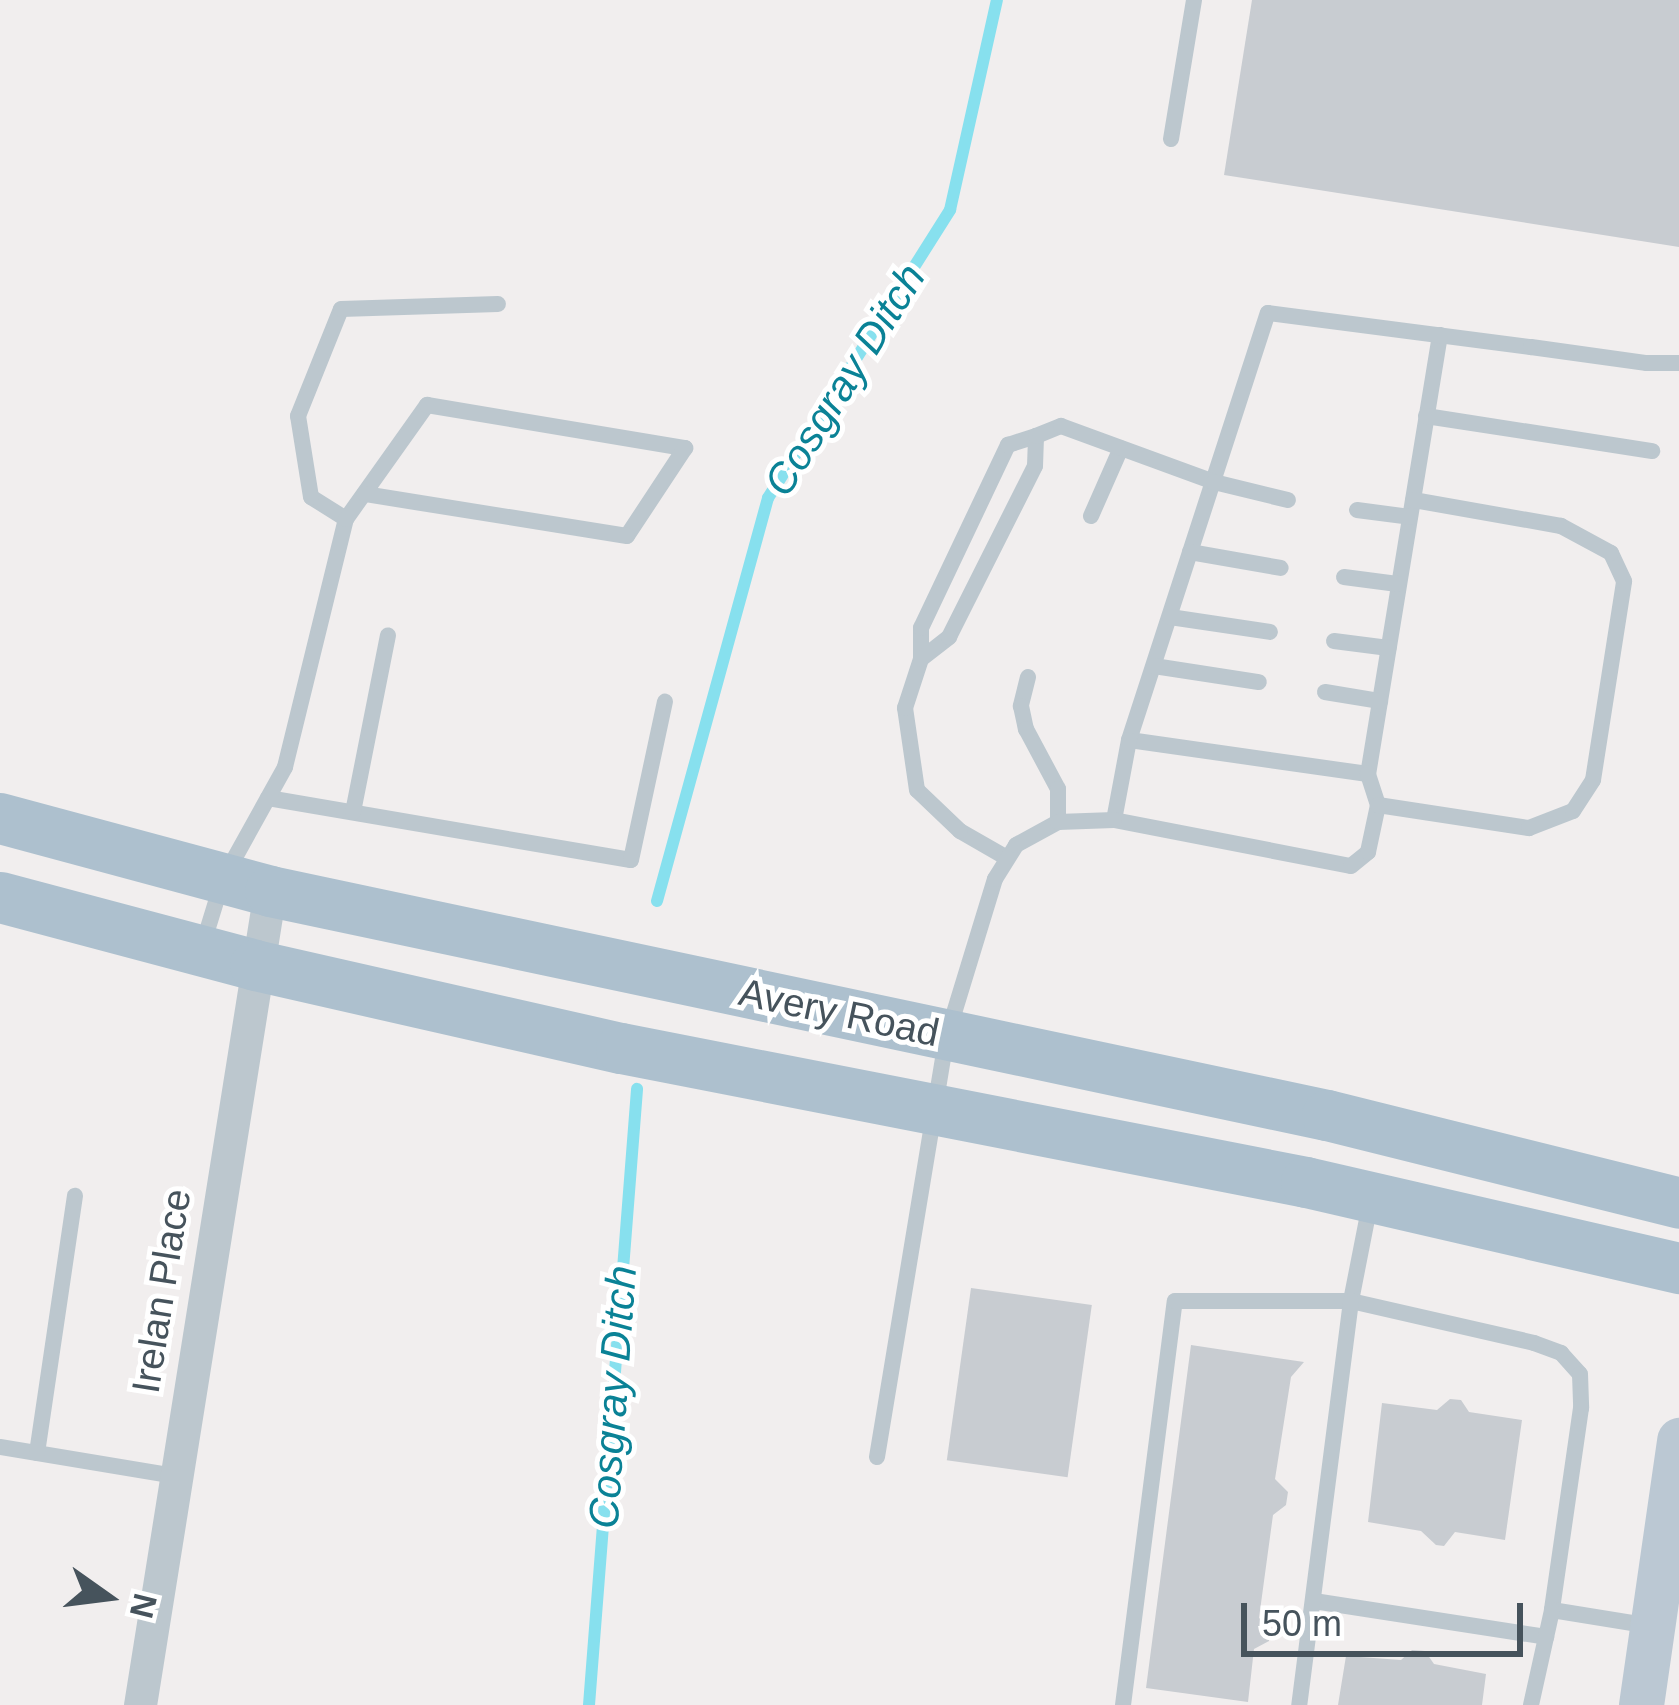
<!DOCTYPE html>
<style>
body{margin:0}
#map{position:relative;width:1679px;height:1705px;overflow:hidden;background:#f1eeee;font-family:Arial,sans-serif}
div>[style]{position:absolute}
.stream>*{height:12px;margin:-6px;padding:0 6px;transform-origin:6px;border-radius:6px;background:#87e0ee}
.building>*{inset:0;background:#c8ccd1;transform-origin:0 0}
.service>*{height:16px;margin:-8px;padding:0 8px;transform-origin:8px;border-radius:8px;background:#bcc7ce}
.minor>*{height:33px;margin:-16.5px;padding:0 16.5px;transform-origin:16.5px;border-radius:16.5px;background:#bcc7ce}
.secondary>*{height:45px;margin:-22.5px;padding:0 22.5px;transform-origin:22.5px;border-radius:22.5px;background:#bbc8d3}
.primary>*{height:51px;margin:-25.5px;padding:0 25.5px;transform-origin:25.5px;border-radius:25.5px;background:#adc0ce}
span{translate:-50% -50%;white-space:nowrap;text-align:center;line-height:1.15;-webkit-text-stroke:10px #fff;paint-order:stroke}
.street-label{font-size:39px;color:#46535c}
.water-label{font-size:42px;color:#0a8296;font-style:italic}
.north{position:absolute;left:48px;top:1537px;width:120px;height:120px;-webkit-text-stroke:9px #fff;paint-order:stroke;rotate:104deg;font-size:33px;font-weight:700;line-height:48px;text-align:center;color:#46535c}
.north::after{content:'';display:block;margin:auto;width:42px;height:54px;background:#46535c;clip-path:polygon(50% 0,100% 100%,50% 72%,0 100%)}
.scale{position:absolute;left:1241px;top:1603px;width:282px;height:54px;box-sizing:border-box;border:6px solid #46535c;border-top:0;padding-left:15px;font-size:36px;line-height:42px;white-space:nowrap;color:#46535c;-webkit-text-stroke:9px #fff;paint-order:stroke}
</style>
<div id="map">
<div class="stream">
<i style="left:657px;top:901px;width:418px;rotate:-74.6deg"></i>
<i style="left:768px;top:498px;width:341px;rotate:-57.7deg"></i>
<i style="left:950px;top:210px;width:215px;rotate:-77.4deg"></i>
<i style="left:589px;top:1705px;width:618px;rotate:-85.54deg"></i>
</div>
<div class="building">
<i style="clip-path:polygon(1252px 0,1679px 0,1679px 247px,1224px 175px)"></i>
<i style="left:971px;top:1288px;width:122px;height:174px;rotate:8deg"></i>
<i style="clip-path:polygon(1191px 1345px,1304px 1362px,1291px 1377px,1275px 1479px,1288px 1492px,1286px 1505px,1273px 1515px,1259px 1618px,1270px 1627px,1269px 1641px,1254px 1649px,1248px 1702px,1146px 1688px)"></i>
<i style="clip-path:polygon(1450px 1399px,1461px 1400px,1469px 1412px,1522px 1420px,1505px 1540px,1455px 1532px,1444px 1546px,1436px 1545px,1421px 1531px,1368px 1522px,1382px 1403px,1437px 1410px)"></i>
<i style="clip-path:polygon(1412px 1650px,1425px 1651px,1434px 1664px,1486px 1674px,1482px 1705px,1338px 1705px,1346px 1656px,1401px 1660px)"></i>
</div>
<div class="service">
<i style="left:1171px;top:139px;width:141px;rotate:-80.6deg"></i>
<i style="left:1440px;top:335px;width:445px;rotate:99.3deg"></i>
<i style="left:1368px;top:774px;width:241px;rotate:-171.9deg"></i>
<i style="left:1129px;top:740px;width:449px;rotate:-72deg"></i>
<i style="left:1268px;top:313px;width:265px;rotate:7.4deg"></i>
<i style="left:1531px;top:347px;width:117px;rotate:7.9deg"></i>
<i style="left:1647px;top:363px;width:32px"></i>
<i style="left:1426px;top:416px;width:229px;rotate:8.8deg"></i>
<i style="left:1357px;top:510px;width:53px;rotate:7.5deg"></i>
<i style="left:1091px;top:516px;width:74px;rotate:-66.2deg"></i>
<i style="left:346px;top:519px;width:41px;rotate:-147.8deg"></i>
<i style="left:311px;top:497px;width:82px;rotate:-99.1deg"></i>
<i style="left:298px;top:416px;width:115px;rotate:-68.1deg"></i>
<i style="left:341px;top:309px;width:157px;rotate:-1.8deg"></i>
<i style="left:1190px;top:552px;width:92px;rotate:10deg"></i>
<i style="left:1344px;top:577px;width:54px;rotate:7.4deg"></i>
<i style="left:1170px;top:617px;width:101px;rotate:8.5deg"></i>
<i style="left:1334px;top:641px;width:55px;rotate:7.3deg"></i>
<i style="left:921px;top:659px;width:31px;rotate:-90deg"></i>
<i style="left:921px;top:628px;width:203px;rotate:-64.6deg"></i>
<i style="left:1008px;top:445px;width:29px;rotate:-18deg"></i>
<i style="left:1154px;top:666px;width:106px;rotate:8.7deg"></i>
<i style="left:1028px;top:677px;width:30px;rotate:104deg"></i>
<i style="left:1021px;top:706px;width:24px;rotate:78deg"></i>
<i style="left:1026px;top:729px;width:68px;rotate:61.9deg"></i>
<i style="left:1058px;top:789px;width:33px;rotate:90deg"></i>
<i style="left:1325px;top:692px;width:56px;rotate:9.3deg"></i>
<i style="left:1129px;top:740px;width:81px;rotate:100.6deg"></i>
<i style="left:1114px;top:820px;width:241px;rotate:11deg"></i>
<i style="left:1351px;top:866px;width:22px;rotate:-39deg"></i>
<i style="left:1368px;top:852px;width:48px;rotate:-78deg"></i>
<i style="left:1378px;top:805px;width:33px;rotate:-108deg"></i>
<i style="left:268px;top:798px;width:368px;rotate:9.7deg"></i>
<i style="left:631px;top:860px;width:162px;rotate:-77.9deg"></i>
<i style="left:1378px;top:805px;width:153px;rotate:8.7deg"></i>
<i style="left:1529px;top:828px;width:47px;rotate:-21.1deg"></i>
<i style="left:1573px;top:811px;width:37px;rotate:-57deg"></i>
<i style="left:1593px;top:780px;width:201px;rotate:-81.1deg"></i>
<i style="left:1624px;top:581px;width:31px;rotate:-115deg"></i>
<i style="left:1611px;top:553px;width:57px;rotate:-151.6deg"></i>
<i style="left:1561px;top:526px;width:150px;rotate:-170deg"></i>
<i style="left:353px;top:812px;width:180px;rotate:-78.8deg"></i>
<i style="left:1007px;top:858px;width:54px;rotate:-150.1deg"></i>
<i style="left:960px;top:831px;width:59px;rotate:-136.4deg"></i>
<i style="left:917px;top:790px;width:83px;rotate:-98.3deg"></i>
<i style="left:905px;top:708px;width:52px;rotate:-71.9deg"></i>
<i style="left:921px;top:659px;width:36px;rotate:-38deg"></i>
<i style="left:949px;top:637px;width:191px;rotate:-63.3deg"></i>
<i style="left:1035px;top:466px;width:30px;rotate:-88deg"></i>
<i style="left:1036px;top:436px;width:27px;rotate:-22deg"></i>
<i style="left:1061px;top:426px;width:163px;rotate:20.1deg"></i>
<i style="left:1214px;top:482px;width:76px;rotate:13.7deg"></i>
<i style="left:203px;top:944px;width:68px;rotate:-72.9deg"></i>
<i style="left:223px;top:879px;width:128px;rotate:-61deg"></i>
<i style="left:285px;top:767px;width:255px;rotate:-76.2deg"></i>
<i style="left:346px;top:519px;width:140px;rotate:-54.6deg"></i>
<i style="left:427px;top:405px;width:262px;rotate:9.5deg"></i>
<i style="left:685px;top:448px;width:105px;rotate:123.4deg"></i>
<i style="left:627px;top:536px;width:266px;rotate:-170.9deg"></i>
<i style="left:1370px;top:1204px;width:99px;rotate:101.1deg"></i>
<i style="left:1351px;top:1301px;width:188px;rotate:12.9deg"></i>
<i style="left:1534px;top:1343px;width:29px;rotate:20deg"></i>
<i style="left:1561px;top:1353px;width:28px;rotate:48deg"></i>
<i style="left:1580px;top:1374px;width:34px;rotate:88deg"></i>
<i style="left:1581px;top:1408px;width:204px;rotate:98.2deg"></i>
<i style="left:1552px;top:1610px;width:100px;rotate:9.2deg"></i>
<i style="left:0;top:1447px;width:178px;rotate:9.4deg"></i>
<i style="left:37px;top:1453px;width:260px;rotate:-81.6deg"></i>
<i style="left:877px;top:1457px;width:427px;rotate:-80.6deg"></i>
<i style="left:947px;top:1036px;width:164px;rotate:-73deg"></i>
<i style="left:995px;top:879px;width:40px;rotate:-58deg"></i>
<i style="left:1016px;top:845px;width:48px;rotate:-28.7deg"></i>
<i style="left:1058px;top:822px;width:56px;rotate:-2deg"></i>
<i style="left:1314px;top:1601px;width:235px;rotate:8.8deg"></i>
<i style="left:1123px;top:1705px;width:407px;rotate:-82.7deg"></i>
<i style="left:1175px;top:1301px;width:176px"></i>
<i style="left:1351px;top:1301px;width:407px;rotate:97.3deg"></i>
<i style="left:1531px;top:1705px;width:97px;rotate:-77.5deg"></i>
</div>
<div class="minor">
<i style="left:140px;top:1705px;width:824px;rotate:-80.93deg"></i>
</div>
<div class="secondary">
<i style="left:1641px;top:1705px;width:268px;rotate:-81.8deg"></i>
</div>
<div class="primary">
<i style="left:0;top:818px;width:280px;rotate:15.1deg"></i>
<i style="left:270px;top:891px;width:1080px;rotate:11.97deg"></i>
<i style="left:1327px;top:1115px;width:363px;rotate:14deg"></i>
<i style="left:0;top:897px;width:264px;rotate:14.9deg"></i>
<i style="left:255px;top:965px;width:375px;rotate:12.8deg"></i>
<i style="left:621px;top:1048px;width:698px;rotate:11.07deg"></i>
<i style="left:1306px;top:1182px;width:383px;rotate:13deg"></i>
</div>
<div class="street-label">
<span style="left:839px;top:1013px;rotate:12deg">Avery Road</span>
<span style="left:162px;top:1291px;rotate:-81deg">Irelan Place</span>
</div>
<div class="water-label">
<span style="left:845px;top:380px;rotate:-58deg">Cosgray Ditch</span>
<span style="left:613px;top:1397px;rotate:-86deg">Cosgray Ditch</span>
</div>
<div class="north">N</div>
<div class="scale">50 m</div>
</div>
